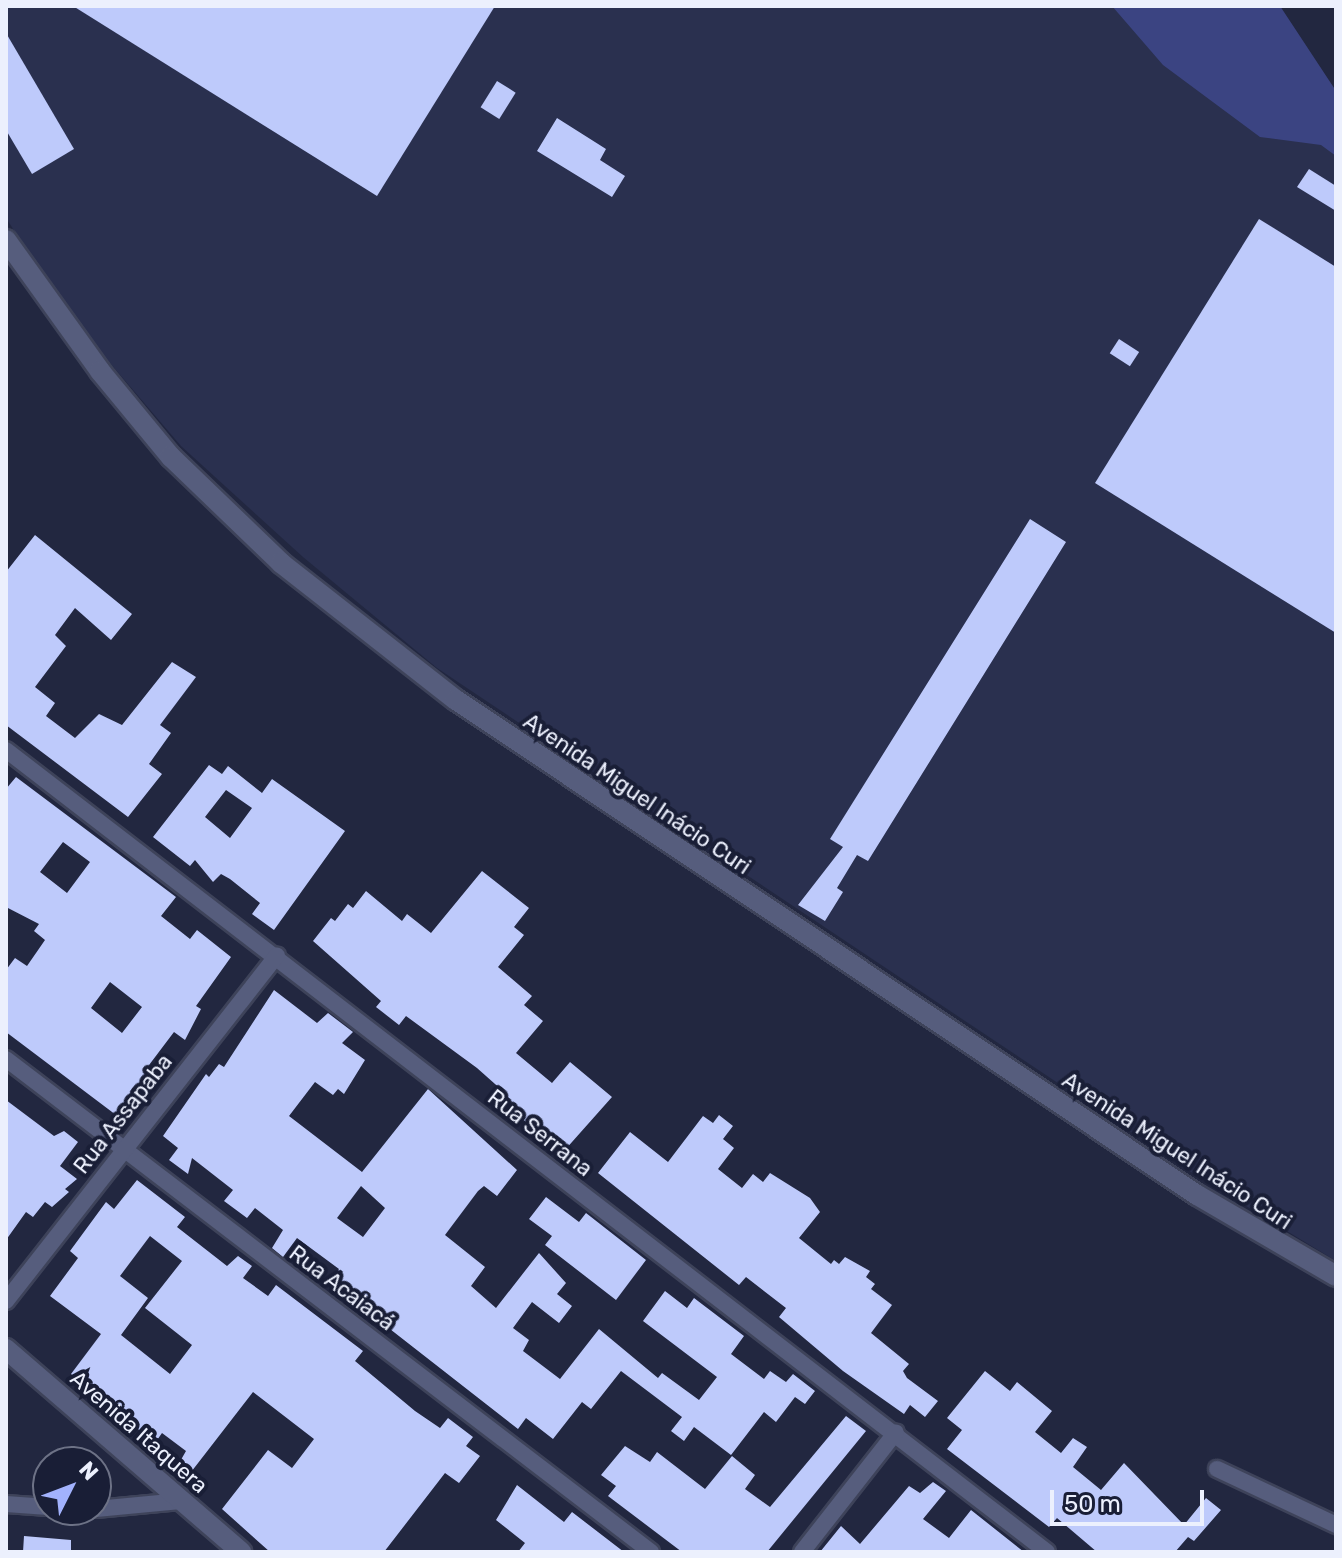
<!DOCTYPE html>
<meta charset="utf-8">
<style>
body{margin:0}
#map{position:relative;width:1342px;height:1558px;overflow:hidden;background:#222740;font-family:Rubik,sans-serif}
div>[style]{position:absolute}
.built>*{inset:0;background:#2a304f}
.green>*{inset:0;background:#3b4482}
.building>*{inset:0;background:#becafb;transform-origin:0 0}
.roads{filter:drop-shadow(2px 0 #3e435a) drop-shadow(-2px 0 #3e435a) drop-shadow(0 2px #3e435a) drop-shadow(0 -2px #3e435a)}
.minor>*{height:16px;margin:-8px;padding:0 8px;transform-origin:8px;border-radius:8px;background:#565d7d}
.tertiary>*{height:20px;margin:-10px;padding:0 10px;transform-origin:10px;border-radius:10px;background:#565d7d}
span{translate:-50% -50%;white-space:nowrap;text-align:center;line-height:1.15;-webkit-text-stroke:8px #191e36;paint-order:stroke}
.street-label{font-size:22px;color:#ecf0fd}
.frame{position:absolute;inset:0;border:8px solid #ecf0fd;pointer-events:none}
.north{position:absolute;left:32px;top:1446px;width:80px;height:80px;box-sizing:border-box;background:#191e36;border:2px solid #6d7286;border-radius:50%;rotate:48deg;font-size:22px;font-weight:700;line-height:32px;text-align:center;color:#ecf0fd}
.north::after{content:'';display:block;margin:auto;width:28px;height:36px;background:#a2b2fd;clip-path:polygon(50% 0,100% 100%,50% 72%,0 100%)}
.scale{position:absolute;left:1050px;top:1490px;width:154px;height:36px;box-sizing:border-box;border:4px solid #ecf0fd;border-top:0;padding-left:10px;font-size:24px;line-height:28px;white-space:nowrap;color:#ecf0fd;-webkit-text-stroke:6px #191e36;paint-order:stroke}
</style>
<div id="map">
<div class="built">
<i style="clip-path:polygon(6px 6px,1280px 6px,1336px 91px,1336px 1261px,1197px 1176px,437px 668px,303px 557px,181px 446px,68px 314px,6px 218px)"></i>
</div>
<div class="green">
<i style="clip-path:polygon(1112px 6px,1280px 6px,1336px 91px,1336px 156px,1321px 145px,1260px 137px,1163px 65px)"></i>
</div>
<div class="building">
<i style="clip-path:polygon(73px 6px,495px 6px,377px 196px)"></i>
<i style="clip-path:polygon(6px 33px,74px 149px,32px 174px,6px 130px)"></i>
<i style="left:497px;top:81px;width:22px;height:31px;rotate:32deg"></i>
<i style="clip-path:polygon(557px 118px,606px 149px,600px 160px,625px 176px,612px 197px,537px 151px)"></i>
<i style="clip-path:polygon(1309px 169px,1336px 186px,1336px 211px,1297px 187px)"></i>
<i style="clip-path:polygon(1259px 219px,1336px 267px,1336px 633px,1095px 483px)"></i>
<i style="left:1119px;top:339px;width:24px;height:17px;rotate:33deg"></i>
<i style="clip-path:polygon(1030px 519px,1066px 542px,868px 861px,857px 855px,837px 888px,843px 892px,825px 921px,798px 905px,843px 847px,830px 839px)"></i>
<i style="clip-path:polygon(35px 535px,132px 614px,111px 640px,75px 608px,55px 635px,66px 646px,35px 687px,55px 703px,46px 716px,75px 738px,99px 714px,122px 725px,172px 662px,196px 677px,160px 725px,171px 733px,149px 764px,162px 774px,128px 817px,6px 725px,6px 572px)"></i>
<i style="clip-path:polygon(evenodd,209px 765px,222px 774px,228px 766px,262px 793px,272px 779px,345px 831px,274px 930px,252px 914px,260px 903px,230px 879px,221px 874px,213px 882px,195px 860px,190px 866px,153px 837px,209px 765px,226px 790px,252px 808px,230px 838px,205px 817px,226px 790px)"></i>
<i style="clip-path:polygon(evenodd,16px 777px,176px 897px,161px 916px,190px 939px,197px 930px,231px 957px,196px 1006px,201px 1009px,185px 1040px,174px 1032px,146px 1069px,155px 1076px,120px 1118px,6px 1032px,6px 970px,15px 958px,27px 966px,45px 940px,34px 931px,39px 924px,6px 907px,6px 789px,16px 777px,63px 842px,90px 862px,67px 893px,40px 872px,63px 842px,16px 777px,110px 982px,142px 1007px,122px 1033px,91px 1008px,110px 982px)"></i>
<i style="clip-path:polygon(482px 871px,529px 908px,514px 927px,524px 935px,498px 967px,532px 996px,524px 1005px,543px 1021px,516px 1053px,552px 1083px,570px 1062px,612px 1097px,564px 1151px,497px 1100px,504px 1092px,477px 1068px,406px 1016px,399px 1025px,376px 1007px,381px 1001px,313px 941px,331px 918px,335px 921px,348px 904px,353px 908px,366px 891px,402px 921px,407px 914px,431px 933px)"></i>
<i style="clip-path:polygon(evenodd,274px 990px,317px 1023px,328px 1013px,353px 1032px,342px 1043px,365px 1060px,344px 1094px,338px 1089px,333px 1095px,315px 1082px,289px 1116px,362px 1172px,428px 1089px,517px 1170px,497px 1196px,484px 1186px,478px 1191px,445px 1235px,485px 1267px,471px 1286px,496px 1308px,539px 1253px,566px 1283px,557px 1294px,572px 1306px,559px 1323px,532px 1302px,513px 1328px,529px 1340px,523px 1351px,560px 1379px,599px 1329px,658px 1378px,662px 1373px,699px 1400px,717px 1377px,643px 1321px,665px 1291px,687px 1308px,694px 1298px,744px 1336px,731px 1354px,764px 1379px,770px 1371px,786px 1382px,793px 1374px,815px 1391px,805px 1404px,795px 1397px,776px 1422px,764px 1412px,731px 1455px,694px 1427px,684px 1441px,671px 1431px,682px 1417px,621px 1371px,591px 1409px,582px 1402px,553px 1439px,526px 1418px,518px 1429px,372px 1315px,330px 1281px,339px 1269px,297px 1238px,283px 1257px,272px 1248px,283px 1230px,255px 1208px,247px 1218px,224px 1201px,233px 1190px,192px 1158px,188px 1174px,169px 1160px,178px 1148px,163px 1136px,206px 1074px,209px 1077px,219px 1064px,224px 1067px,274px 990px,361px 1186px,385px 1208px,363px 1237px,337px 1218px,361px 1186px)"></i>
<i style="clip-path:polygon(6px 1100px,54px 1136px,64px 1131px,78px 1142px,60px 1166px,77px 1179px,65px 1189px,69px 1192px,52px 1207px,45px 1202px,33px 1217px,26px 1212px,6px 1240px)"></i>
<i style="clip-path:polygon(719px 1115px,733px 1126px,723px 1139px,734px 1148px,718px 1169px,742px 1188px,753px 1174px,763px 1182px,770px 1173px,810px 1198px,820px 1212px,799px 1238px,831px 1264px,834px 1260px,839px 1264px,845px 1257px,870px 1271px,866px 1277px,875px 1284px,871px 1289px,892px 1305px,871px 1333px,909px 1364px,903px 1371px,907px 1378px,938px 1401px,925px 1417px,910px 1405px,904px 1414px,843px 1371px,779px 1317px,786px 1308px,746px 1277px,739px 1285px,598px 1173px,630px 1132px,668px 1162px,703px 1116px,713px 1123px)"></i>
<i style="clip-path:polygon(evenodd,137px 1180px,185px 1217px,177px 1227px,227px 1266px,238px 1256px,252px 1266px,243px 1278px,268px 1296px,276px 1285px,363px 1351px,355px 1361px,415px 1411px,440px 1428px,448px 1418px,473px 1437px,466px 1446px,480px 1456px,459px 1483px,445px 1473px,384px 1552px,270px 1552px,222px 1509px,268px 1450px,292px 1468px,314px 1439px,253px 1392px,188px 1476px,178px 1465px,186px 1451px,162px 1433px,155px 1443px,71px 1374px,101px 1334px,50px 1296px,78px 1258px,70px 1251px,106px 1202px,114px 1209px,137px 1180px,150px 1236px,182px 1261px,145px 1308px,192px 1345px,170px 1374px,121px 1335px,148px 1298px,120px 1276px,150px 1236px)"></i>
<i style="clip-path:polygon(546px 1197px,579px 1222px,586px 1213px,646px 1260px,616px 1300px,545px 1245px,552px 1236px,529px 1219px)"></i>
<i style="clip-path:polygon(985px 1371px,1010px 1391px,1017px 1382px,1052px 1411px,1035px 1432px,1061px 1453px,1073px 1438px,1087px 1447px,1073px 1467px,1101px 1490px,1124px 1463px,1184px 1525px,1206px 1498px,1221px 1510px,1194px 1541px,1188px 1537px,1175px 1552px,1097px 1552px,1057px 1518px,1049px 1527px,947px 1449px,962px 1430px,947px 1418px)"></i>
<i style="clip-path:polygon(846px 1416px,866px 1431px,767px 1552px,682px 1552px,608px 1496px,616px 1486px,601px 1475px,625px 1446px,650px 1462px,657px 1452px,705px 1489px,732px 1456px,755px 1475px,745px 1489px,770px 1507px)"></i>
<i style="clip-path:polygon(933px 1482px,946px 1491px,923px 1519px,949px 1538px,971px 1510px,1024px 1552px,820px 1552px,841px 1526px,860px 1544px,909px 1486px,920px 1493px)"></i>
<i style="clip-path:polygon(517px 1485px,564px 1522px,572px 1512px,624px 1552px,518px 1552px,525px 1543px,496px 1520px)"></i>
<i style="clip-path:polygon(24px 1536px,71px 1540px,71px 1552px,23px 1552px)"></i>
</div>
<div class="roads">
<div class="minor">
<i style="left:6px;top:750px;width:1314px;rotate:37.61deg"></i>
<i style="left:6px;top:1059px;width:812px;rotate:37.39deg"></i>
<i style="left:6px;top:1301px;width:439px;rotate:-51.9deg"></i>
<i style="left:1217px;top:1469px;width:132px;rotate:25.2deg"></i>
<i style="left:6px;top:1504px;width:42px;rotate:4.1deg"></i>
<i style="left:96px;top:1509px;width:85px;rotate:-5.4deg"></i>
<i style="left:802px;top:1552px;width:152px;rotate:-51.9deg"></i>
</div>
<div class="tertiary">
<i style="left:6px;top:240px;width:161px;rotate:54.3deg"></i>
<i style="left:100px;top:371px;width:112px;rotate:50.5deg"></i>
<i style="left:171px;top:457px;width:153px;rotate:43.9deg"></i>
<i style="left:281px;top:563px;width:222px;rotate:38.1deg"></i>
<i style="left:456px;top:700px;width:891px;rotate:33.74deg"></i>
<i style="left:1197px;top:1195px;width:161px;rotate:30.2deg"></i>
<i style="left:6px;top:1349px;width:311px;rotate:40.8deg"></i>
</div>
</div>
<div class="street-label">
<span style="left:637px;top:794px;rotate:34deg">Avenida Miguel Inácio Curi</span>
<span style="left:123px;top:1114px;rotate:-52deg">Rua Assapaba</span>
<span style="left:540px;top:1133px;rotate:38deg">Rua Serrana</span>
<span style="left:1177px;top:1151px;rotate:33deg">Avenida Miguel Inácio Curi</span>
<span style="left:342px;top:1288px;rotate:37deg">Rua Acaiacá</span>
<span style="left:139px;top:1432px;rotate:41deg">Avenida Itaquera</span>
</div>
<div class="frame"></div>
<div class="north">N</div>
<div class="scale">50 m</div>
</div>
